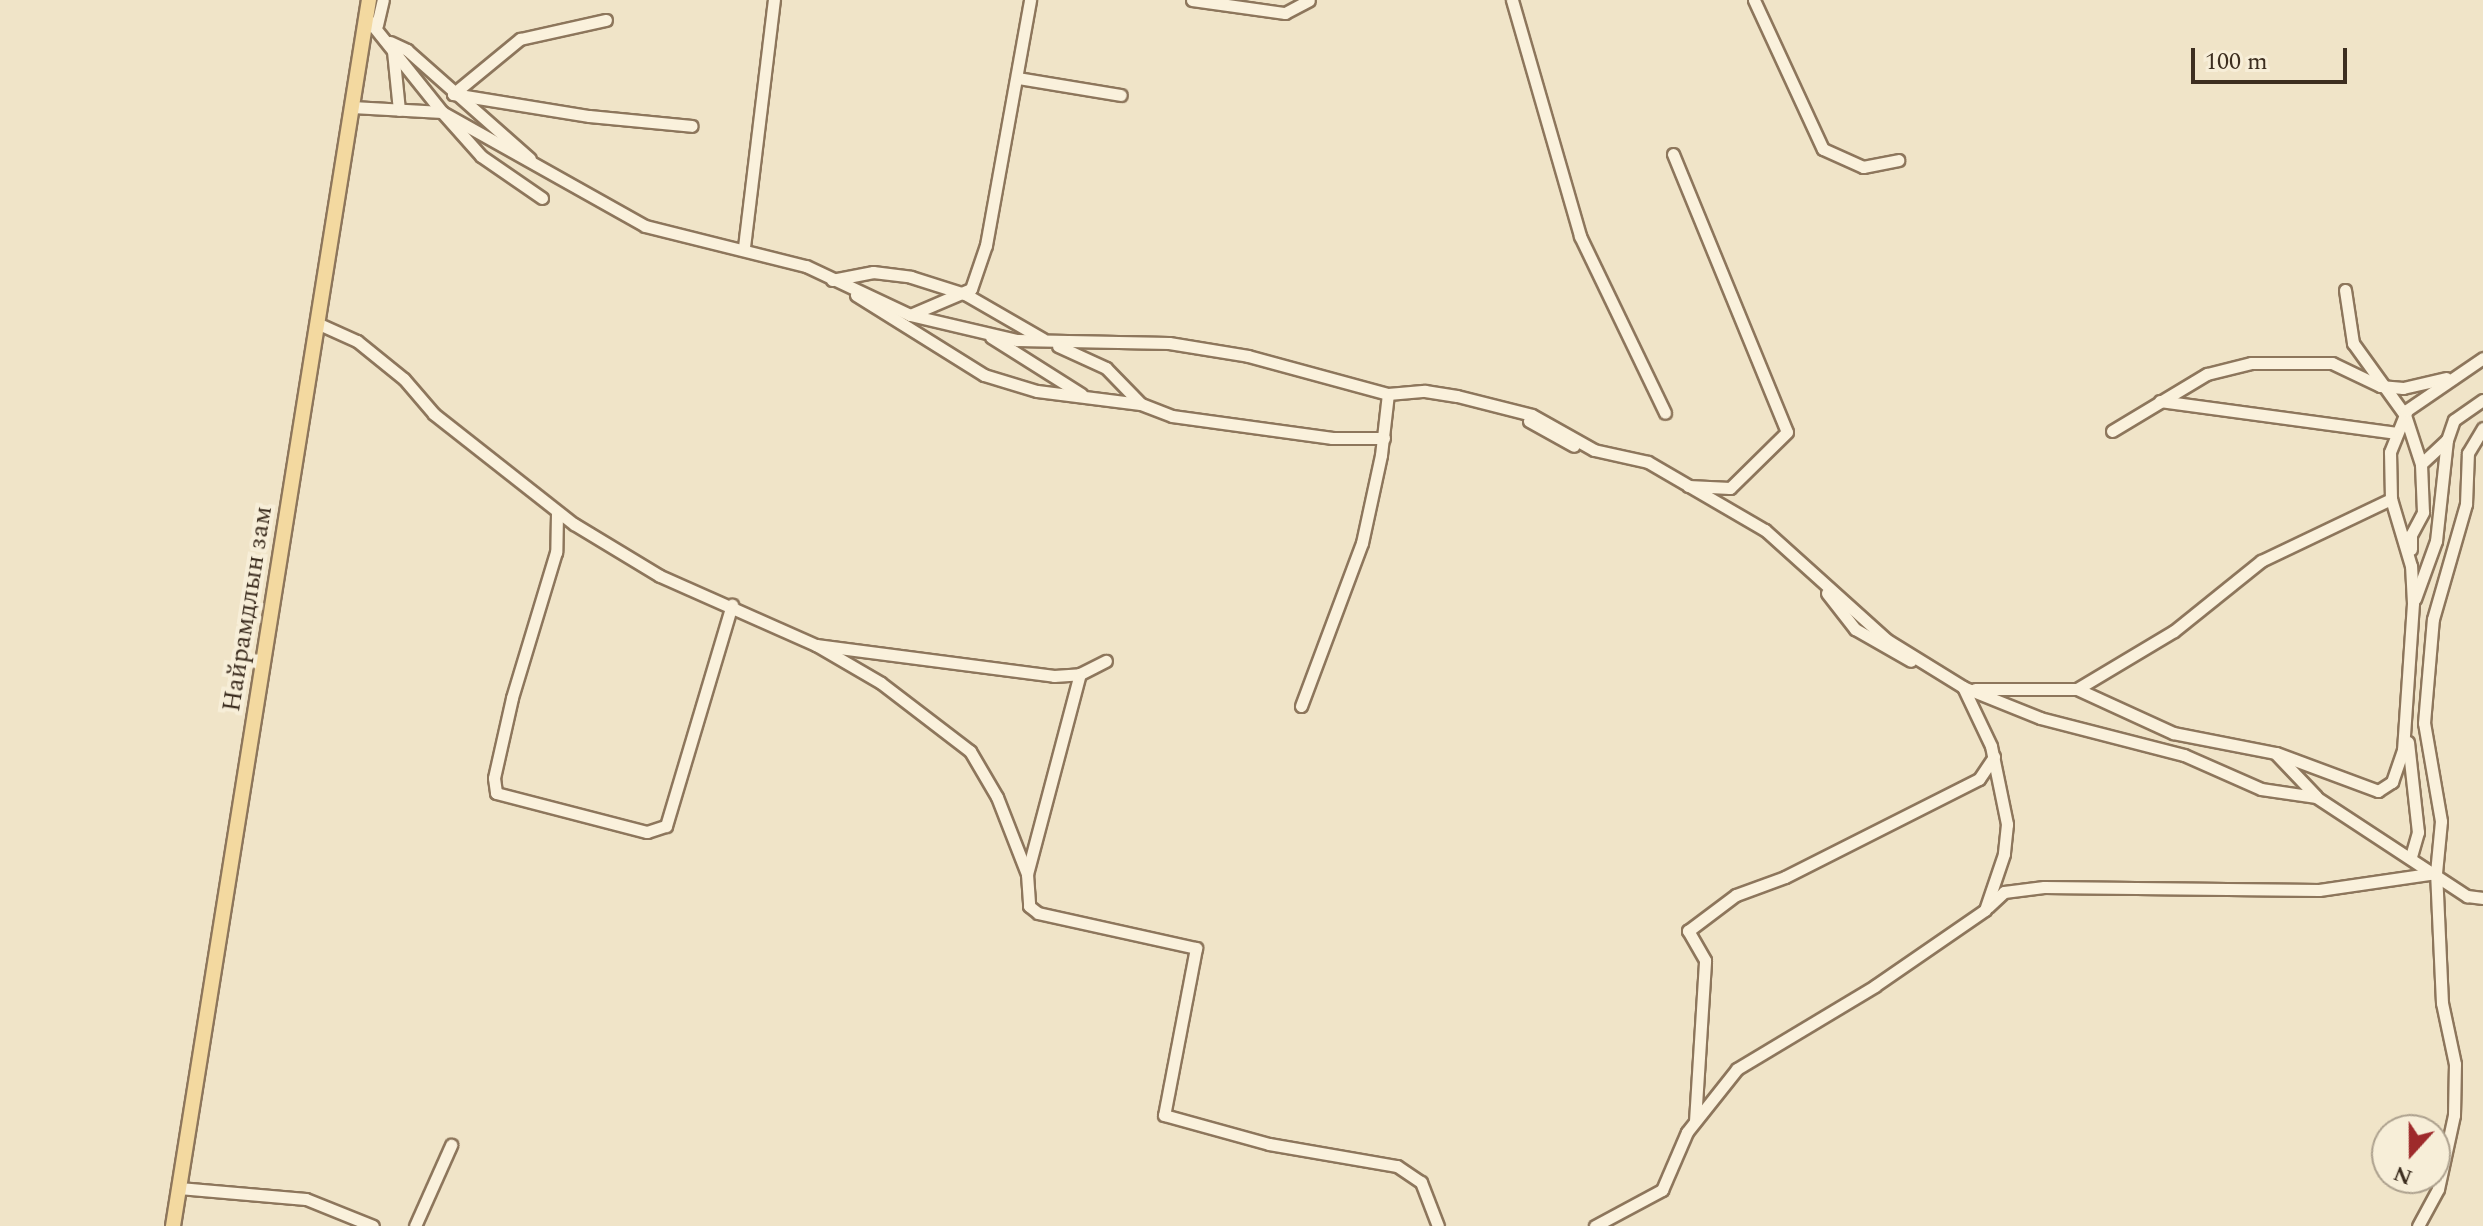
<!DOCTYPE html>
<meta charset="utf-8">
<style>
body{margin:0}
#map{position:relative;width:2483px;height:1226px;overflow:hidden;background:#f0e4c8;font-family:Spectral,serif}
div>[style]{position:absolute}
.roads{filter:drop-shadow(2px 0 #8d765c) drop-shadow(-2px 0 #8d765c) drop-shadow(0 2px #8d765c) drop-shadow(0 -2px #8d765c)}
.minor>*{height:11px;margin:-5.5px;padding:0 5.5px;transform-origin:5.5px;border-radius:5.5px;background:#faf1dc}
.major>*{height:14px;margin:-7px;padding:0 7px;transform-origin:7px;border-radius:7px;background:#f3d9a0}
span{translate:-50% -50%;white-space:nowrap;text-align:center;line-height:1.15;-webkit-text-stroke:8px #f7eed8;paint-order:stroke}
.street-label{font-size:26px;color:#3d2e20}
.north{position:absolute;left:2371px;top:1114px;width:80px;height:80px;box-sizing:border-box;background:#f7eed8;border:2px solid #ada18e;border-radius:50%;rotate:201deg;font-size:22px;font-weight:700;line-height:32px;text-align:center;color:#3d2e20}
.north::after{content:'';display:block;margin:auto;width:28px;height:36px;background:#9e2a2b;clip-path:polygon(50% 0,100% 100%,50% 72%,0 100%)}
.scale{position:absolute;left:2191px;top:48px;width:156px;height:36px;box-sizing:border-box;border:4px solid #3d2e20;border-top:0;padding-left:10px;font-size:24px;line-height:28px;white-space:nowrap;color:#3d2e20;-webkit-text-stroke:6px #f7eed8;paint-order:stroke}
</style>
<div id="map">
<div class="roads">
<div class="minor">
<i style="left:1192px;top:0;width:94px;rotate:8deg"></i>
<i style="left:1285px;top:13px;width:27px;rotate:-28deg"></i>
<i style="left:1512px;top:0;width:246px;rotate:73.9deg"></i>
<i style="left:1580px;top:236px;width:196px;rotate:64.3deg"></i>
<i style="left:1754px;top:0;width:164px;rotate:65.2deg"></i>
<i style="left:1823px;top:149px;width:44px;rotate:24.2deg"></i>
<i style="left:1863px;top:167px;width:36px;rotate:-11deg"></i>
<i style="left:366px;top:17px;width:122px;rotate:51.3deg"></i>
<i style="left:442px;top:112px;width:233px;rotate:29.3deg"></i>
<i style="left:645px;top:226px;width:166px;rotate:14deg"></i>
<i style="left:806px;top:266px;width:115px;rotate:25.2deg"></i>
<i style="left:910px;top:315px;width:110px;rotate:13.2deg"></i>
<i style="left:1017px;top:340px;width:152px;rotate:1.1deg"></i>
<i style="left:1169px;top:343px;width:80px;rotate:9.3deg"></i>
<i style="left:1248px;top:356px;width:145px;rotate:15.2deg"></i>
<i style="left:1388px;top:394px;width:37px;rotate:-5deg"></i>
<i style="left:1425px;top:391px;width:32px;rotate:9deg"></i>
<i style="left:1457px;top:396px;width:77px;rotate:14.2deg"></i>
<i style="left:1532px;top:415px;width:71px;rotate:29.4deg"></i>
<i style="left:1594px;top:450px;width:55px;rotate:12.5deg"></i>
<i style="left:1648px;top:462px;width:135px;rotate:30.2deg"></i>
<i style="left:1765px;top:530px;width:164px;rotate:42deg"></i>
<i style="left:1887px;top:640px;width:89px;rotate:31.7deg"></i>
<i style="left:1963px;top:687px;width:65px;rotate:64.6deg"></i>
<i style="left:1991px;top:746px;width:80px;rotate:78.4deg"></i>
<i style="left:2007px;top:824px;width:30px;rotate:96deg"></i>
<i style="left:2004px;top:854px;width:59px;rotate:108.7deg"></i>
<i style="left:1985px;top:910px;width:134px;rotate:145.4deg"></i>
<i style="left:1875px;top:986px;width:161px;rotate:149deg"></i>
<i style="left:1737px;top:1069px;width:80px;rotate:128.4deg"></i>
<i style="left:1687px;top:1132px;width:63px;rotate:113.3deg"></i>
<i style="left:1662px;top:1190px;width:76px;rotate:151.8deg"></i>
<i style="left:377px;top:25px;width:26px;rotate:-77deg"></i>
<i style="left:390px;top:42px;width:19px;rotate:25deg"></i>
<i style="left:407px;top:50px;width:164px;rotate:41.5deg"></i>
<i style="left:393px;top:51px;width:59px;rotate:84.2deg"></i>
<i style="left:1018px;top:78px;width:104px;rotate:9.4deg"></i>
<i style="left:453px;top:94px;width:138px;rotate:9.2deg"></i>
<i style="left:589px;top:116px;width:103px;rotate:5.5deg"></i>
<i style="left:453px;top:94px;width:87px;rotate:-39.4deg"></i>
<i style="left:520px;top:39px;width:88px;rotate:-12.5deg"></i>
<i style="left:352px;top:107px;width:90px;rotate:3.2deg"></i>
<i style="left:442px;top:112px;width:59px;rotate:48.4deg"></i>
<i style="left:481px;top:156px;width:74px;rotate:34.5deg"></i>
<i style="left:1673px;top:154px;width:300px;rotate:67.7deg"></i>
<i style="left:1787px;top:432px;width:80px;rotate:135.5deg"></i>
<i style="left:1730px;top:488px;width:42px;rotate:-177.3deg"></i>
<i style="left:744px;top:247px;width:249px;rotate:-83.1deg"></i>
<i style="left:832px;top:280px;width:42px;rotate:-11deg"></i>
<i style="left:873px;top:272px;width:38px;rotate:7deg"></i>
<i style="left:911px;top:277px;width:57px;rotate:17.5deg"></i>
<i style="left:965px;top:294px;width:90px;rotate:30deg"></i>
<i style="left:2345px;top:290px;width:54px;rotate:81.4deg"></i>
<i style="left:2353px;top:343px;width:89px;rotate:54.2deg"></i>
<i style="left:2405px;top:415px;width:52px;rotate:71.9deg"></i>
<i style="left:856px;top:295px;width:151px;rotate:32deg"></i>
<i style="left:984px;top:375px;width:55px;rotate:16.8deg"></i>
<i style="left:1037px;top:391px;width:104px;rotate:7.2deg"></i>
<i style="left:910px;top:315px;width:66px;rotate:-23.1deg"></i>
<i style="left:971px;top:289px;width:46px;rotate:-71.2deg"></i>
<i style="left:986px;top:245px;width:249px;rotate:-79.8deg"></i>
<i style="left:319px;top:324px;width:42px;rotate:24.1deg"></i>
<i style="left:357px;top:341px;width:60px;rotate:39deg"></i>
<i style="left:404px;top:379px;width:46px;rotate:49.4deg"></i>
<i style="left:434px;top:414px;width:178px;rotate:38.2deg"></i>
<i style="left:574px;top:524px;width:100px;rotate:31.2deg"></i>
<i style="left:660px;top:576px;width:171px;rotate:23.9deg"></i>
<i style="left:816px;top:645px;width:240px;rotate:7.4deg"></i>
<i style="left:1054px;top:676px;width:26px;rotate:-4deg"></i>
<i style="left:1080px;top:674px;width:29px;rotate:-27deg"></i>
<i style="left:991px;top:337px;width:107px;rotate:32.3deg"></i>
<i style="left:1058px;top:346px;width:53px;rotate:24.6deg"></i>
<i style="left:1106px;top:368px;width:50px;rotate:45.8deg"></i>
<i style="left:1141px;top:404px;width:33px;rotate:21deg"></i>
<i style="left:1172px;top:416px;width:162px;rotate:7.8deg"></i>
<i style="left:1332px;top:438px;width:52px"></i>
<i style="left:2160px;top:401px;width:239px;rotate:7.7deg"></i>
<i style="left:1529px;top:421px;width:51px;rotate:29.1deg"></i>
<i style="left:2112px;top:431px;width:111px;rotate:-31deg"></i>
<i style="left:2207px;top:374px;width:45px;rotate:-14deg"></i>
<i style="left:2251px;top:363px;width:81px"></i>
<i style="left:2332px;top:363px;width:53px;rotate:25.6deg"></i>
<i style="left:2380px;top:386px;width:23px;rotate:5deg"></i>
<i style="left:2403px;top:388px;width:44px;rotate:-13.1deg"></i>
<i style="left:557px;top:513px;width:39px;rotate:91deg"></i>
<i style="left:556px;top:552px;width:152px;rotate:106.8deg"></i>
<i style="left:512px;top:698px;width:82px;rotate:102.7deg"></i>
<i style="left:494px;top:778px;width:15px;rotate:82deg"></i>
<i style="left:496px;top:793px;width:156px;rotate:14.5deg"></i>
<i style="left:647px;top:832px;width:20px;rotate:-18deg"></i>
<i style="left:666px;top:826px;width:231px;rotate:-73.4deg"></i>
<i style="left:2411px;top:549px;width:14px;rotate:-90deg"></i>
<i style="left:2411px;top:535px;width:26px;rotate:-62deg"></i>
<i style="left:2423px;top:512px;width:48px;rotate:-92.4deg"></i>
<i style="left:2421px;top:464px;width:35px;rotate:-43deg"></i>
<i style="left:1827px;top:593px;width:46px;rotate:52.1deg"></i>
<i style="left:1855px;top:629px;width:64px;rotate:29.7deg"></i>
<i style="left:2415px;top:599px;width:62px;rotate:-70.1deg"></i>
<i style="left:2436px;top:541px;width:102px;rotate:-83.8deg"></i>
<i style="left:2447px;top:440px;width:21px;rotate:-71deg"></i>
<i style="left:2454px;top:420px;width:35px;rotate:-35deg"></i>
<i style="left:816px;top:645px;width:75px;rotate:30.3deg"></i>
<i style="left:881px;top:683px;width:112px;rotate:37.4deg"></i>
<i style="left:970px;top:751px;width:53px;rotate:59.6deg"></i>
<i style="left:997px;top:797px;width:83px;rotate:68.7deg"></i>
<i style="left:1027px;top:874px;width:32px;rotate:86deg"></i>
<i style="left:1029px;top:906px;width:11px;rotate:38deg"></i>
<i style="left:1038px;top:913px;width:162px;rotate:12.5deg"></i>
<i style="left:1196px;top:948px;width:170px;rotate:100.8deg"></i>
<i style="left:1164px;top:1115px;width:109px;rotate:15.4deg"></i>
<i style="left:1269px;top:1144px;width:130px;rotate:9.8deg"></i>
<i style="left:1397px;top:1166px;width:29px;rotate:34deg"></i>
<i style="left:1421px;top:1182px;width:47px;rotate:68.9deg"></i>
<i style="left:1963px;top:687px;width:83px;rotate:21.9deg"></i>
<i style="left:2040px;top:718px;width:149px;rotate:14.4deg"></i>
<i style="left:2184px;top:755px;width:84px;rotate:23.8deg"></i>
<i style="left:2261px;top:789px;width:56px;rotate:8.3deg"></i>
<i style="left:2316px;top:797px;width:181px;rotate:33.3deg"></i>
<i style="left:2467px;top:896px;width:16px;rotate:7deg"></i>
<i style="left:1975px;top:689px;width:102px"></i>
<i style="left:2077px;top:689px;width:113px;rotate:-30.9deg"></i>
<i style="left:2174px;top:631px;width:112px;rotate:-38.8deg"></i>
<i style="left:2261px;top:561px;width:144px;rotate:-25.5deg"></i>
<i style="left:2077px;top:689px;width:106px;rotate:24.6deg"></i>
<i style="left:2173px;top:733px;width:105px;rotate:11deg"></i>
<i style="left:2276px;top:753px;width:109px;rotate:20.4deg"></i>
<i style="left:2378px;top:791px;width:17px;rotate:-33deg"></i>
<i style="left:2392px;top:782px;width:34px;rotate:-71deg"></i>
<i style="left:2403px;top:750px;width:147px;rotate:-86.1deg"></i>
<i style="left:2413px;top:603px;width:37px;rotate:-93deg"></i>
<i style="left:2411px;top:566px;width:70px;rotate:-106.6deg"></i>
<i style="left:2391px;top:499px;width:47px;rotate:-91.2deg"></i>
<i style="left:2390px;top:452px;width:45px;rotate:-68deg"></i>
<i style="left:2407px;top:410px;width:92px;rotate:-34.4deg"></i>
<i style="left:1301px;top:706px;width:174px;rotate:-69.5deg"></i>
<i style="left:1362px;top:543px;width:90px;rotate:-77.8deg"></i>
<i style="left:1381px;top:455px;width:61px;rotate:-83.5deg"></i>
<i style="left:2408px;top:742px;width:91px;rotate:83.7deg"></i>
<i style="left:2418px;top:832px;width:25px;rotate:106deg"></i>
<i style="left:2276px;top:754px;width:58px;rotate:46.4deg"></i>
<i style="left:1027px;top:874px;width:207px;rotate:-75.2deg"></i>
<i style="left:1988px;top:907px;width:22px;rotate:-43deg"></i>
<i style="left:2004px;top:892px;width:40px;rotate:-7.1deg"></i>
<i style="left:2044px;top:887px;width:275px;rotate:0.6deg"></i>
<i style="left:2319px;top:890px;width:118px;rotate:-8.3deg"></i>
<i style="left:1695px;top:1121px;width:161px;rotate:-86.4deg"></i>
<i style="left:1705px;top:960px;width:34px;rotate:-120deg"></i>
<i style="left:1688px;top:931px;width:60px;rotate:-36.9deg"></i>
<i style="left:1736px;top:895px;width:52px;rotate:-20.2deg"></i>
<i style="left:1785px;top:877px;width:217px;rotate:-26.8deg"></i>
<i style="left:1979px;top:779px;width:27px;rotate:-56deg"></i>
<i style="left:179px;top:1188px;width:127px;rotate:5deg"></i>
<i style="left:306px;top:1199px;width:72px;rotate:21.9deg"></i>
<i style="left:415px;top:1226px;width:89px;rotate:-66deg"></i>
<i style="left:2418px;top:1226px;width:42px;rotate:-61.6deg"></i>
<i style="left:2438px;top:1189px;width:76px;rotate:-77.8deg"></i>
<i style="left:2454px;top:1115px;width:51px;rotate:-88.9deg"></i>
<i style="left:2455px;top:1064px;width:62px;rotate:-102deg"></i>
<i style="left:2442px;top:1003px;width:130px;rotate:-92.6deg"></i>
<i style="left:2436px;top:873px;width:52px;rotate:-84.5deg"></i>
<i style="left:2441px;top:821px;width:99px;rotate:-99.8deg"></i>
<i style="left:2424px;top:723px;width:104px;rotate:-85.1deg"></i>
<i style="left:2433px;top:619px;width:120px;rotate:-74deg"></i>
<i style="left:2466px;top:504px;width:51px;rotate:-87.8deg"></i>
<i style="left:2468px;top:453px;width:29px;rotate:-59deg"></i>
</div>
<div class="major">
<i style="left:173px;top:1226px;width:1242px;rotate:-80.92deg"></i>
</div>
</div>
<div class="street-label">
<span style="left:248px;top:609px;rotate:-81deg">Найрамдлын зам</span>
</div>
<div class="north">N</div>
<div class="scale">100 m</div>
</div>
